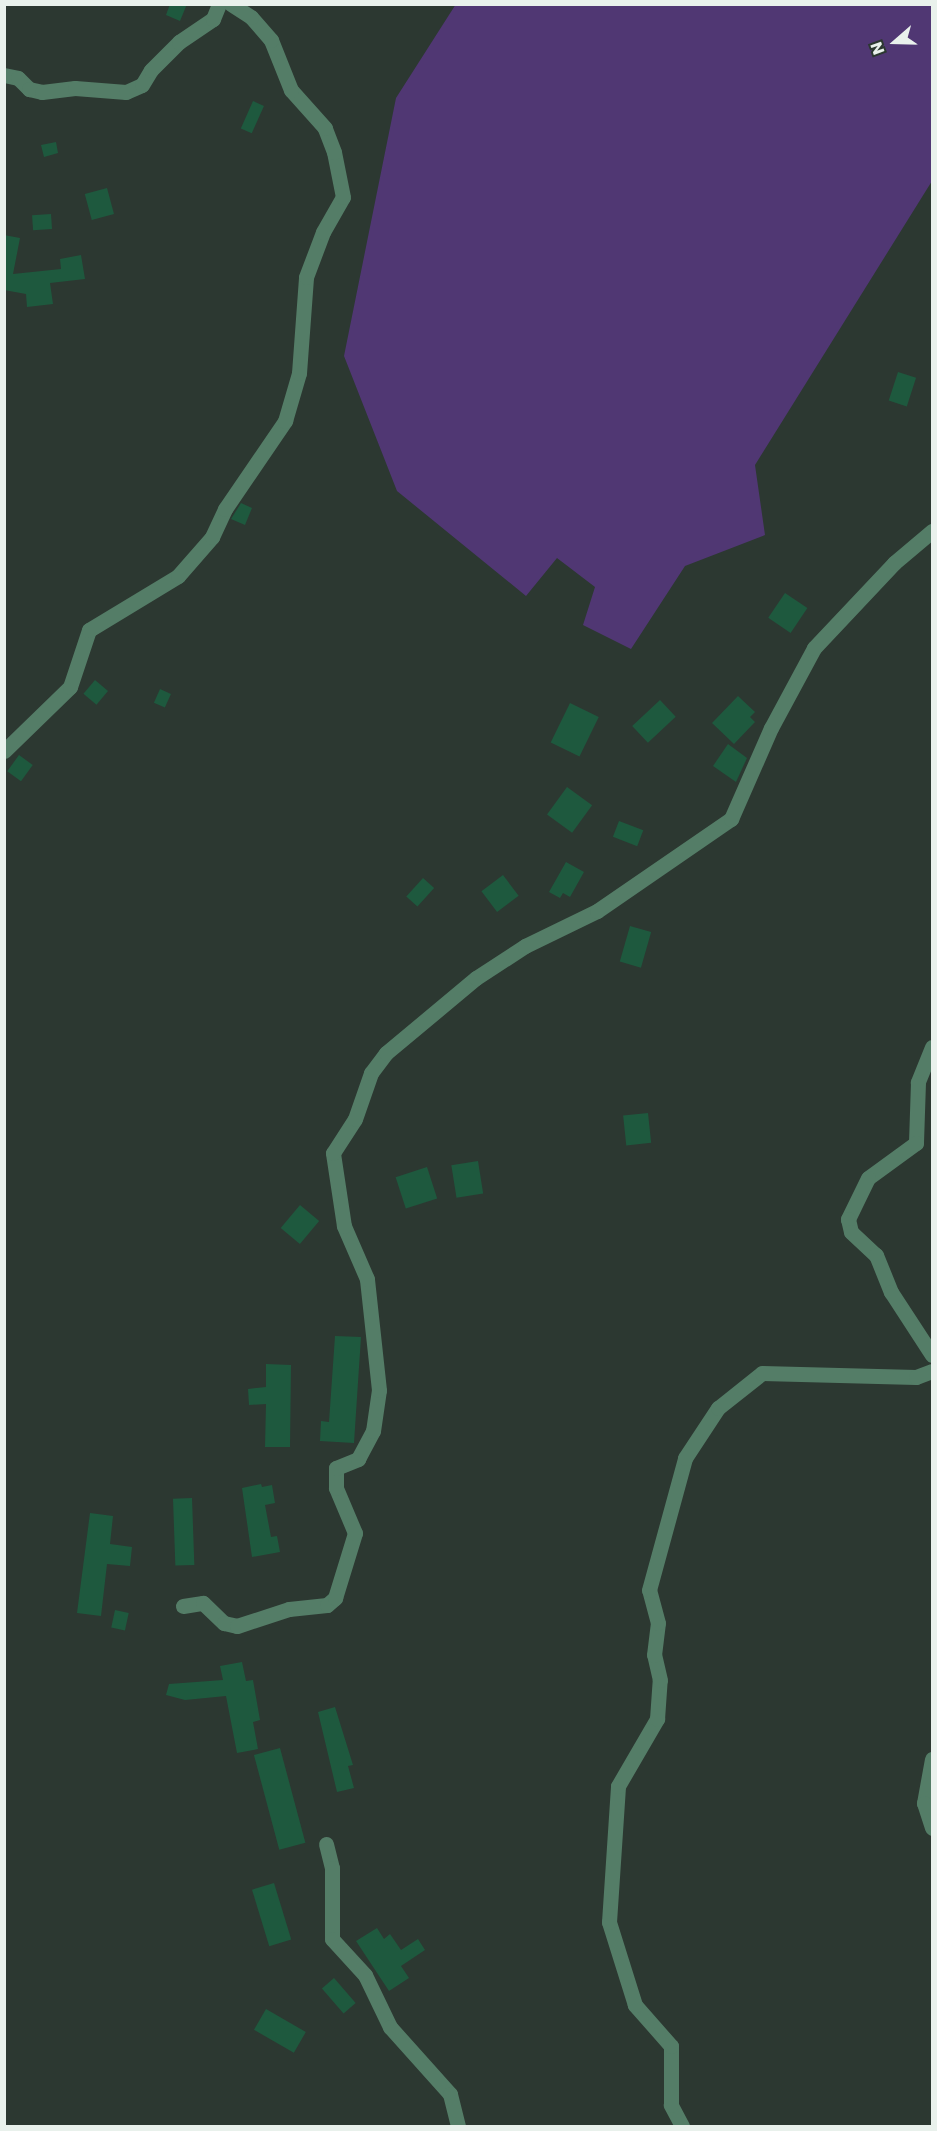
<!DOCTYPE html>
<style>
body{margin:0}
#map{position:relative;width:937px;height:2131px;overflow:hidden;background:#2c3831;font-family:Poppins,sans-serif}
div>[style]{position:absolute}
.green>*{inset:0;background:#503773}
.building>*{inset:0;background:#1e593e;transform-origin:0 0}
.minor>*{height:15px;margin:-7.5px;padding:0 7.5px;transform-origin:7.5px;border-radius:7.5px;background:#547d67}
span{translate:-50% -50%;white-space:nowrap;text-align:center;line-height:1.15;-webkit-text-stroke:6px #2c3831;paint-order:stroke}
.frame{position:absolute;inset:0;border:6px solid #e9f1ec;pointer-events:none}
.north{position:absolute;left:865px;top:12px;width:60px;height:60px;-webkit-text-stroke:4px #2c3831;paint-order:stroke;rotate:250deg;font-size:16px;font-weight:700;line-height:24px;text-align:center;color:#e9f1ec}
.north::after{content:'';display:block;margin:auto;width:21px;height:27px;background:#e9f1ec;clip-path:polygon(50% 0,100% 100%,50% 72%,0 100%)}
</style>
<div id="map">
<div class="green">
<i style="clip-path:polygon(456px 4px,932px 5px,932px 181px,755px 465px,765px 535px,685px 566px,631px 649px,583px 625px,595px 587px,557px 558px,526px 596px,397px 491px,344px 356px,396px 98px)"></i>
</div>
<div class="building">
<i style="clip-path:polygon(170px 4px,187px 4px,180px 21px,166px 15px)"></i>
<i style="left:253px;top:101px;width:12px;height:30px;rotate:24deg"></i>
<i style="clip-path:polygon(56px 142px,58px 153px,44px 157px,41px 145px)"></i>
<i style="left:107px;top:188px;width:27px;height:23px;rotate:75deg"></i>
<i style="left:51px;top:214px;width:15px;height:19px;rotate:86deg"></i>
<i style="clip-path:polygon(4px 235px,20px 238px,13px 274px,61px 269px,60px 259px,81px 255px,85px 279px,50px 283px,53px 304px,27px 307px,26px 294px,4px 290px)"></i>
<i style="left:898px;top:372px;width:19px;height:30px;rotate:18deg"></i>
<i style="clip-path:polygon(241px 503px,252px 508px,245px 525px,231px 519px)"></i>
<i style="left:785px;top:593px;width:27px;height:30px;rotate:34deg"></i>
<i style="left:95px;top:680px;width:17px;height:18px;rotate:40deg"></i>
<i style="left:160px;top:689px;width:12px;height:15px;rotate:24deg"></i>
<i style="clip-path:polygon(738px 696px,755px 712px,750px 717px,755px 722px,734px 744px,712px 723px)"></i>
<i style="left:660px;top:700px;width:23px;height:38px;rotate:47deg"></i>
<i style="left:570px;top:703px;width:32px;height:44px;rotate:26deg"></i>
<i style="clip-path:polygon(728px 744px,747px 758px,736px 782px,713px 766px)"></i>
<i style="left:19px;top:755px;width:17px;height:20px;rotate:36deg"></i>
<i style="left:567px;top:787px;width:31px;height:34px;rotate:36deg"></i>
<i style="left:619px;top:821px;width:26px;height:17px;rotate:21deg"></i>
<i style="clip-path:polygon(566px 862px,584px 872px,570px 897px,563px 893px,560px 898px,549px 892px)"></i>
<i style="left:503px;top:875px;width:26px;height:27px;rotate:53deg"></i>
<i style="left:423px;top:878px;width:15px;height:25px;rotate:42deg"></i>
<i style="left:630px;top:926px;width:22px;height:37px;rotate:16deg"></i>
<i style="left:648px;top:1113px;width:30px;height:25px;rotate:84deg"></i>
<i style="left:478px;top:1161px;width:33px;height:27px;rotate:81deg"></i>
<i style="left:427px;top:1167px;width:33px;height:33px;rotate:72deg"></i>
<i style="left:300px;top:1205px;width:25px;height:30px;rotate:40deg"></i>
<i style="clip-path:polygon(335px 1336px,361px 1337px,354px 1443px,320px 1441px,321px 1421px,329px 1422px)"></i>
<i style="clip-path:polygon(266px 1364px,291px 1365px,290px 1447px,265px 1447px,266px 1404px,249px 1405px,248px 1389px,266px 1387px)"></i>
<i style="clip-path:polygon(261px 1484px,262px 1487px,272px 1485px,275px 1503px,265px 1505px,271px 1537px,277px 1536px,280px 1552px,252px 1557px,242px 1488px)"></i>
<i style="left:192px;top:1498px;width:67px;height:19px;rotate:88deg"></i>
<i style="clip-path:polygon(90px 1513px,113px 1516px,110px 1544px,132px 1547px,130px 1566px,107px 1564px,101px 1616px,77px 1613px)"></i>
<i style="left:115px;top:1610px;width:14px;height:18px;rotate:12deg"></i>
<i style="clip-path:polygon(242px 1662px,246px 1681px,253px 1680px,260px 1720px,253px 1722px,258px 1749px,237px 1753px,226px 1696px,185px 1700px,166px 1695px,169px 1684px,223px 1680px,220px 1666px)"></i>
<i style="clip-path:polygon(335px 1707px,353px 1765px,348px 1766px,354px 1788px,337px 1792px,318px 1712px)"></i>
<i style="left:280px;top:1748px;width:98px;height:27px;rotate:75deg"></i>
<i style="left:274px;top:1883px;width:59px;height:23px;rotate:73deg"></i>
<i style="clip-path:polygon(377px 1928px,384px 1939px,390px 1934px,401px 1950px,418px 1939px,425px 1950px,401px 1966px,409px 1978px,389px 1991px,356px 1941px)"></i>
<i style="left:334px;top:1978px;width:33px;height:16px;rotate:49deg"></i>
<i style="left:266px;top:2009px;width:46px;height:24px;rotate:30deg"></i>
</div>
<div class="minor">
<i style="left:4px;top:75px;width:14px;rotate:12deg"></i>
<i style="left:18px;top:78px;width:16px;rotate:45deg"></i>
<i style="left:29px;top:89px;width:13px;rotate:13deg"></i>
<i style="left:42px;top:92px;width:33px;rotate:-7deg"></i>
<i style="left:75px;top:88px;width:51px;rotate:4.5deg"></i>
<i style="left:126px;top:92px;width:17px;rotate:-24deg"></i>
<i style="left:142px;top:85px;width:17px;rotate:-59deg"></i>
<i style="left:151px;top:70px;width:40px;rotate:-45deg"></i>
<i style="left:179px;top:42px;width:41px;rotate:-34.1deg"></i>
<i style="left:213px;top:19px;width:16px;rotate:-68deg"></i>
<i style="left:4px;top:751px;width:92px;rotate:-44.1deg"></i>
<i style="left:70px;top:687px;width:60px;rotate:-71.6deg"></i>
<i style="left:89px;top:630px;width:104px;rotate:-31.2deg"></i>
<i style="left:178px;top:576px;width:52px;rotate:-48.9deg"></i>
<i style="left:212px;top:537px;width:31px;rotate:-65deg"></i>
<i style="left:225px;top:509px;width:107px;rotate:-55.7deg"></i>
<i style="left:285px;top:421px;width:50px;rotate:-73.7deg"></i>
<i style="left:299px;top:373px;width:96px;rotate:-85.8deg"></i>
<i style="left:306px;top:277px;width:48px;rotate:-69.3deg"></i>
<i style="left:323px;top:232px;width:40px;rotate:-60.3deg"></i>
<i style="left:343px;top:197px;width:46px;rotate:-101.3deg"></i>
<i style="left:334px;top:152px;width:26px;rotate:-111deg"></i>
<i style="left:325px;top:128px;width:51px;rotate:-131.8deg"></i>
<i style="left:291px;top:90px;width:54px;rotate:-111.8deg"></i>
<i style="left:271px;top:40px;width:30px;rotate:-131deg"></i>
<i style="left:251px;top:17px;width:24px;rotate:-147deg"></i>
<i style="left:932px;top:1047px;width:38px;rotate:112deg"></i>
<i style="left:918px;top:1082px;width:61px;rotate:91.9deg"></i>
<i style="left:916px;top:1143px;width:59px;rotate:143.9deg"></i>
<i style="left:868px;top:1178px;width:46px;rotate:116deg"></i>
<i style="left:848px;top:1219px;width:13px;rotate:77deg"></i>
<i style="left:851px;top:1232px;width:34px;rotate:43deg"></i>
<i style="left:876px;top:1255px;width:40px;rotate:68deg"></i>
<i style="left:891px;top:1292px;width:75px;rotate:56.9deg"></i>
<i style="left:183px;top:1606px;width:20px;rotate:-9deg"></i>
<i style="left:203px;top:1603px;width:29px;rotate:44deg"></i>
<i style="left:224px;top:1623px;width:13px;rotate:13deg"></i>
<i style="left:237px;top:1626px;width:55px;rotate:-18.1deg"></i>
<i style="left:289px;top:1609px;width:38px;rotate:-6deg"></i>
<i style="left:327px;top:1605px;width:11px;rotate:-41deg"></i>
<i style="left:335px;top:1598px;width:68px;rotate:-72.9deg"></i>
<i style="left:355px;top:1533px;width:49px;rotate:-112.9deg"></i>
<i style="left:336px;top:1488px;width:20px;rotate:-90deg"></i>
<i style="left:336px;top:1468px;width:24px;rotate:-22deg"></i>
<i style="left:358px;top:1459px;width:32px;rotate:-62deg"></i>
<i style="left:373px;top:1431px;width:41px;rotate:-81.7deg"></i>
<i style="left:379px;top:1390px;width:112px;rotate:-96.2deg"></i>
<i style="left:367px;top:1279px;width:58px;rotate:-113.5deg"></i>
<i style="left:344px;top:1226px;width:74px;rotate:-98.6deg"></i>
<i style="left:333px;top:1153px;width:40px;rotate:-57.1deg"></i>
<i style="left:355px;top:1119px;width:49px;rotate:-70.8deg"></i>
<i style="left:371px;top:1073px;width:25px;rotate:-53deg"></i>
<i style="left:386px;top:1053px;width:117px;rotate:-39.8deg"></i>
<i style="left:476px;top:978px;width:59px;rotate:-33.1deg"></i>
<i style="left:525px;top:946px;width:80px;rotate:-25.9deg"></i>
<i style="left:597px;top:911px;width:163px;rotate:-34.5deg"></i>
<i style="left:731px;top:819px;width:99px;rotate:-66.3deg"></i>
<i style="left:771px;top:728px;width:91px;rotate:-61.7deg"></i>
<i style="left:814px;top:648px;width:117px;rotate:-46.7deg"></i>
<i style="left:894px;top:563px;width:50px;rotate:-40.1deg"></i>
<i style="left:932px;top:1759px;width:45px;rotate:100.3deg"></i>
<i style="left:924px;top:1803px;width:26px;rotate:72deg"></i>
<i style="left:326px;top:1844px;width:25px;rotate:76deg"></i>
<i style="left:332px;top:1868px;width:71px;rotate:90deg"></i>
<i style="left:332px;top:1939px;width:49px;rotate:47.5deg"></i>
<i style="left:365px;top:1975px;width:58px;rotate:64.3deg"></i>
<i style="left:390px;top:2027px;width:90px;rotate:48.2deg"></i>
<i style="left:450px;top:2094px;width:33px;rotate:76deg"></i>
<i style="left:682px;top:2126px;width:24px;rotate:-118deg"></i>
<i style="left:671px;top:2105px;width:59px;rotate:-90deg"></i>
<i style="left:671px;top:2046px;width:55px;rotate:-131.3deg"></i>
<i style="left:635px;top:2005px;width:87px;rotate:-107.4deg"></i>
<i style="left:609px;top:1922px;width:136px;rotate:-86.2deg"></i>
<i style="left:618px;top:1786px;width:78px;rotate:-59.8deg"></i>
<i style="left:657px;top:1719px;width:39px;rotate:-86deg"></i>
<i style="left:660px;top:1680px;width:26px;rotate:-103deg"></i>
<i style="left:654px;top:1655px;width:32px;rotate:-83deg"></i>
<i style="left:658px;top:1623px;width:34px;rotate:-105deg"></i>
<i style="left:649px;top:1590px;width:137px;rotate:-74.7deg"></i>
<i style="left:685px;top:1458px;width:60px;rotate:-56.6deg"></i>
<i style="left:718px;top:1408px;width:56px;rotate:-38.5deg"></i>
<i style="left:762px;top:1373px;width:154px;rotate:1.5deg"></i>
<i style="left:916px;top:1377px;width:17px;rotate:-21deg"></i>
</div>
<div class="frame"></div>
<div class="north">N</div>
</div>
